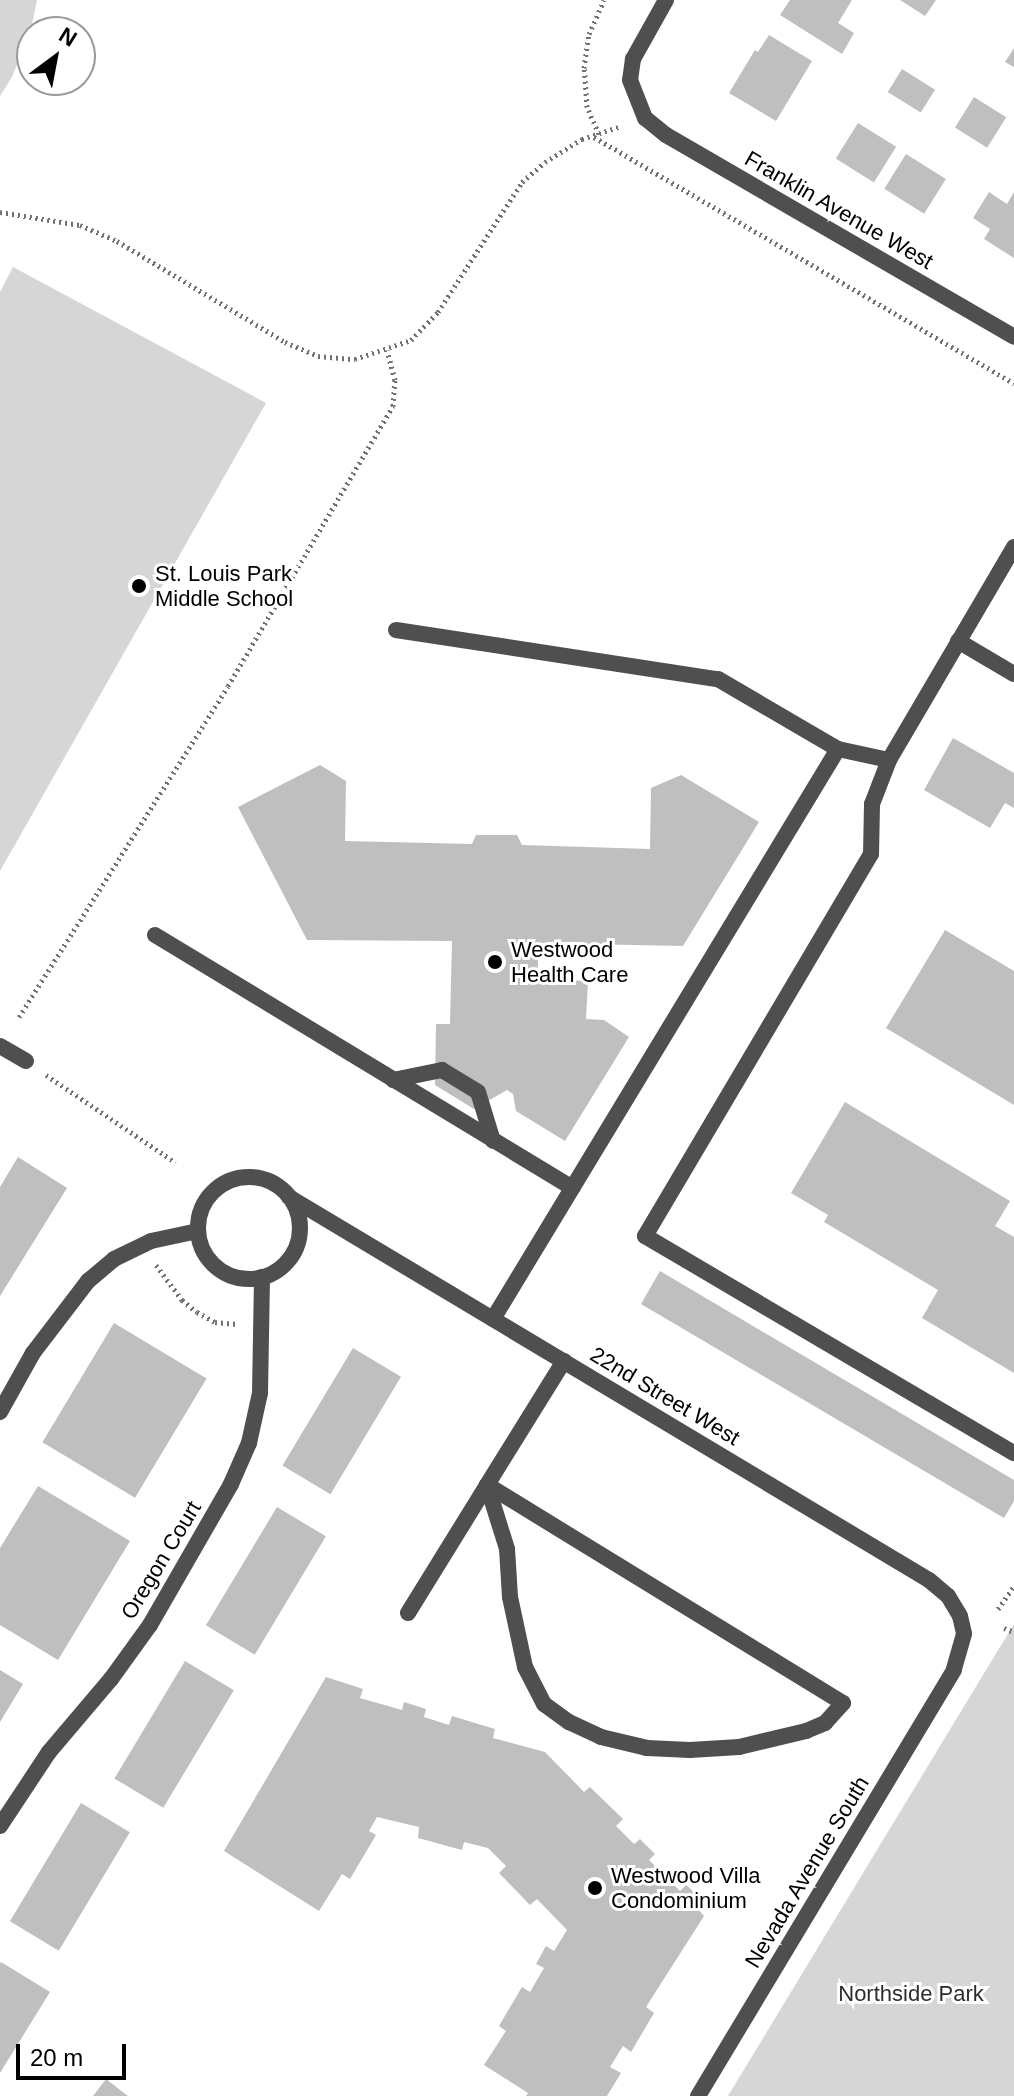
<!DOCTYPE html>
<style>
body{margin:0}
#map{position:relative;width:1014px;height:2096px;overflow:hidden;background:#fff;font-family:Arial,sans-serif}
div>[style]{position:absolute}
.green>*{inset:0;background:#d6d6d6}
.building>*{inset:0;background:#bfbfbf;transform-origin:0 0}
.path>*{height:5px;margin-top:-2.5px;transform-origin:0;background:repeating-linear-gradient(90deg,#717171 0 2px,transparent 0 6px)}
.lane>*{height:16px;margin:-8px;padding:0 8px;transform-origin:8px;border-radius:8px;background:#4f4f4f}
.street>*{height:16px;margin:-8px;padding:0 8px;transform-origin:8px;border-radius:8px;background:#4f4f4f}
.street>.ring{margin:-8px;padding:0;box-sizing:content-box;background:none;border:16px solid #4f4f4f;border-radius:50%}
.dots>*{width:22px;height:22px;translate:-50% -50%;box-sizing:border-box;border:4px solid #fff;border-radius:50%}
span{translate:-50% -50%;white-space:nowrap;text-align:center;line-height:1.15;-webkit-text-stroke:6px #fff;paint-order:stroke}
.street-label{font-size:22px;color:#000}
.poi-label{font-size:22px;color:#000}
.left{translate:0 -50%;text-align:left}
.park-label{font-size:22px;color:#2d2d2d}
.north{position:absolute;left:16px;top:16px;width:80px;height:80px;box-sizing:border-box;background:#fff;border:2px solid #999;border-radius:50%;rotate:32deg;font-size:22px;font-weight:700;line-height:32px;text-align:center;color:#000}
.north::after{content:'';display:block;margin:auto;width:28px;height:36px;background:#000;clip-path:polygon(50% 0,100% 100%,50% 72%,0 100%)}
.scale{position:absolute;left:16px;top:2044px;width:110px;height:36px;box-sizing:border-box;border:4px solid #000;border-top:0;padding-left:10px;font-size:24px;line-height:28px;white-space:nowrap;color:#000;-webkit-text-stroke:6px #fff;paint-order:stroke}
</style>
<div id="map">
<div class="green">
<i style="clip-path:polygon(0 0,37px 0,31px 29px,12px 77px,0 96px)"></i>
<i style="clip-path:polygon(13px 267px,266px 403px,0 871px,0 292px)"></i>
<i style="clip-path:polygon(1014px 1624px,1014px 2096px,728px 2096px,986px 1670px)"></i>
</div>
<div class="building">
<i style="clip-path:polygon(790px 0,852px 0,838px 23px,854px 33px,842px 54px,780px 15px)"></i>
<i style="clip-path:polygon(900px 0,936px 0,925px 16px)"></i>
<i style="clip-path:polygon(769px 35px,812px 61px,776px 121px,729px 93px,755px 50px,758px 52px)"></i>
<i style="clip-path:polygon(1014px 48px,1014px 67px,1005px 62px)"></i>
<i style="left:902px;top:69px;width:39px;height:27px;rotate:32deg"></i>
<i style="left:974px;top:97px;width:38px;height:36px;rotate:32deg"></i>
<i style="left:858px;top:123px;width:45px;height:42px;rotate:32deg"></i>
<i style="left:906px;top:154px;width:47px;height:41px;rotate:32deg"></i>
<i style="clip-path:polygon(989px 192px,1007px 204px,1014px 192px,1014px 258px,984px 239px,990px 229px,973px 218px)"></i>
<i style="clip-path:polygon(953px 738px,1014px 773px,1014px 808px,1005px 803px,990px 828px,924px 790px)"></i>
<i style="clip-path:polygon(320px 765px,346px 781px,345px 841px,472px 844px,476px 835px,517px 835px,522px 845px,650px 849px,651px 788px,681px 775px,759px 822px,683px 946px,538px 943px,538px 979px,588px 981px,586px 1019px,604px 1020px,629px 1037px,565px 1141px,516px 1111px,513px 1094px,507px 1090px,474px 1109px,435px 1085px,436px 1024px,450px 1024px,452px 941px,307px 940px,238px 807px)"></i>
<i style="clip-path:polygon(945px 930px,1014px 971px,1014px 1105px,886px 1028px)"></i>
<i style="clip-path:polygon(845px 1102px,1010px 1201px,995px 1226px,1014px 1237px,1014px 1373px,922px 1318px,938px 1290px,824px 1222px,828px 1215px,791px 1193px)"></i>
<i style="clip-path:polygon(18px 1157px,67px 1188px,0 1296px,0 1187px)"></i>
<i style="clip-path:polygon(660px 1271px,1014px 1480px,1014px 1501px,1004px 1518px,641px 1304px)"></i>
<i style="left:114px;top:1323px;width:108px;height:139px;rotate:31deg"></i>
<i style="left:353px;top:1348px;width:56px;height:137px;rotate:31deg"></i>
<i style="clip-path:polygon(38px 1486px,130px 1541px,58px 1660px,0 1625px,0 1548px)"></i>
<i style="left:277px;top:1507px;width:57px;height:138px;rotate:31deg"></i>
<i style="left:185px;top:1661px;width:57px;height:137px;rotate:31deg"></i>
<i style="clip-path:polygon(0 1670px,23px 1684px,0 1722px)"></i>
<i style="clip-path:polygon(326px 1677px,363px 1689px,360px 1698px,402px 1710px,404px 1702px,426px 1709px,424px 1717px,449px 1725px,452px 1716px,495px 1729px,493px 1738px,545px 1752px,584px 1792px,590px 1787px,623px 1819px,616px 1826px,634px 1844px,640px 1839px,655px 1854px,649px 1860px,680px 1891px,686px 1885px,703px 1900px,696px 1907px,704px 1916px,646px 2007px,654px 2013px,631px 2052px,623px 2046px,610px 2067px,621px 2073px,607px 2096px,526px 2096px,528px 2093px,484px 2065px,506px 2031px,499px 2026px,522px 1987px,530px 1992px,544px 1968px,536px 1964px,546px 1946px,554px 1951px,567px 1930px,537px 1899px,530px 1905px,499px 1873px,506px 1866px,488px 1848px,464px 1842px,462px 1850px,418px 1838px,419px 1827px,377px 1817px,369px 1831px,376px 1835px,350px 1879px,342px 1874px,319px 1911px,224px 1851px)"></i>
<i style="left:81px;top:1803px;width:57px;height:138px;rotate:31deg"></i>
<i style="clip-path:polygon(1px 1962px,50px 1992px,0 2073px,0 1964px)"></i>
<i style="clip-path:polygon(106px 2079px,128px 2096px,93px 2096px)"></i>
</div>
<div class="path">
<i style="left:599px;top:134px;width:30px;rotate:-114deg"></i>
<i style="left:587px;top:107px;width:39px;rotate:-94deg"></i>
<i style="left:584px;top:68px;width:34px;rotate:-82deg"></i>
<i style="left:589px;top:34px;width:37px;rotate:-66deg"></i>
<i style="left:594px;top:137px;width:487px;rotate:30.4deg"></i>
<i style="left:0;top:212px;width:81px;rotate:9.2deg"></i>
<i style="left:80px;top:225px;width:40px;rotate:23.4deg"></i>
<i style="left:117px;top:241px;width:196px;rotate:31deg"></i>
<i style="left:285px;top:342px;width:36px;rotate:23deg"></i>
<i style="left:318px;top:356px;width:37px;rotate:5deg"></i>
<i style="left:355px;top:359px;width:59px;rotate:-18.7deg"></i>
<i style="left:411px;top:340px;width:39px;rotate:-46deg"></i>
<i style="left:438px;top:312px;width:155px;rotate:-57.1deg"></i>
<i style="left:522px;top:182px;width:30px;rotate:-41deg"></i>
<i style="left:545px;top:162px;width:44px;rotate:-31.9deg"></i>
<i style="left:582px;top:139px;width:41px;rotate:-18.4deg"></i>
<i style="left:19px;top:1017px;width:391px;rotate:-57.7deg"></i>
<i style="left:228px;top:686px;width:325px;rotate:-59.5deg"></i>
<i style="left:393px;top:406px;width:26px;rotate:-86deg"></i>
<i style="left:395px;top:380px;width:31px;rotate:-105deg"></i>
<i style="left:46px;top:1075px;width:156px;rotate:34deg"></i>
<i style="left:156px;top:1265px;width:44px;rotate:53.4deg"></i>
<i style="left:182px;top:1300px;width:19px;rotate:39deg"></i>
<i style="left:197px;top:1312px;width:21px;rotate:29deg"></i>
<i style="left:215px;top:1322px;width:22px;rotate:5deg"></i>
<i style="left:998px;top:1609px;width:28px;rotate:-55deg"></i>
<i style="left:1004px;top:1628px;width:11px;rotate:22deg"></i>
</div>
<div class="lane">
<i style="left:1014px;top:547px;width:247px;rotate:120.4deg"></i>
<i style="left:889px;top:760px;width:47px;rotate:111.1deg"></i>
<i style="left:872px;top:804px;width:50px;rotate:91.1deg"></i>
<i style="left:871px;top:854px;width:444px;rotate:120.6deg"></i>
<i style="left:645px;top:1236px;width:428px;rotate:30.5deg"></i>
<i style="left:396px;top:630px;width:326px;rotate:8.7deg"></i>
<i style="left:718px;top:679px;width:139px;rotate:30.3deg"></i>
<i style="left:838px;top:749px;width:52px;rotate:12.2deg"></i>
<i style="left:958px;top:641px;width:65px;rotate:30.5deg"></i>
<i style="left:155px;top:935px;width:488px;rotate:31.2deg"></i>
<i style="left:393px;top:1080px;width:50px;rotate:-11.5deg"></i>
<i style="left:442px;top:1070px;width:42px;rotate:31.4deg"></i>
<i style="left:478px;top:1092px;width:51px;rotate:73deg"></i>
<i style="left:493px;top:1319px;width:666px;rotate:-58.82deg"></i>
<i style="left:487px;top:1485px;width:67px;rotate:72.6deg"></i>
<i style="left:507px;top:1549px;width:48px;rotate:86.4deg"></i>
<i style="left:510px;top:1597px;width:72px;rotate:77.9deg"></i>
<i style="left:525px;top:1667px;width:42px;rotate:62.8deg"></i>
<i style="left:544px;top:1704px;width:31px;rotate:36deg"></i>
<i style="left:569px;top:1722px;width:35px;rotate:25deg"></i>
<i style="left:601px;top:1737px;width:47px;rotate:13.4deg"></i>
<i style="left:647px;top:1748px;width:43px;rotate:2.7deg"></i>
<i style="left:690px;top:1750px;width:49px;rotate:-3.5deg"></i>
<i style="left:739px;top:1747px;width:69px;rotate:-13.4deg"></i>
<i style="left:806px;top:1731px;width:21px;rotate:-23deg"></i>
<i style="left:825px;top:1723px;width:27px;rotate:-48deg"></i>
<i style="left:843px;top:1703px;width:417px;rotate:-148.5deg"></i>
<i style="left:487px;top:1485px;width:146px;rotate:-58.2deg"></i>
<i style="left:408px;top:1613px;width:150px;rotate:-58.3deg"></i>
</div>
<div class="street">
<i style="left:666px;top:0;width:68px;rotate:119.2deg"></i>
<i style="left:633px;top:59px;width:21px;rotate:98deg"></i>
<i style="left:630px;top:80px;width:41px;rotate:68.5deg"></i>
<i style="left:645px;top:118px;width:27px;rotate:39deg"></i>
<i style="left:666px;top:135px;width:402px;rotate:30.1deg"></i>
<i style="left:0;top:1046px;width:30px;rotate:30deg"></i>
<i class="ring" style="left:198px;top:1177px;width:86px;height:86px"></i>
<i style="left:289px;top:1197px;width:746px;rotate:30.9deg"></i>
<i style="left:929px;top:1580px;width:25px;rotate:40deg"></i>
<i style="left:948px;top:1596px;width:23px;rotate:59deg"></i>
<i style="left:960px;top:1616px;width:18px;rotate:77deg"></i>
<i style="left:964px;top:1634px;width:37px;rotate:106deg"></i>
<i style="left:954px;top:1670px;width:497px;rotate:121deg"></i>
<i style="left:0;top:1412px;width:68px;rotate:-60.8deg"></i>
<i style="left:33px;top:1353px;width:91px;rotate:-52.6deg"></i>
<i style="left:88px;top:1281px;width:34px;rotate:-40deg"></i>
<i style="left:114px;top:1259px;width:41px;rotate:-25.9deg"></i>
<i style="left:151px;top:1241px;width:48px;rotate:-12deg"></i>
<i style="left:0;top:1826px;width:89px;rotate:-56.5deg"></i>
<i style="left:49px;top:1752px;width:96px;rotate:-49.7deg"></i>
<i style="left:111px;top:1679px;width:67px;rotate:-54.2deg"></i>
<i style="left:150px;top:1625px;width:163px;rotate:-60.1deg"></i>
<i style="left:231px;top:1484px;width:45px;rotate:-66.3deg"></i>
<i style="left:249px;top:1443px;width:51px;rotate:-77.6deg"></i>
<i style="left:260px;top:1393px;width:116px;rotate:-89deg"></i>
</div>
<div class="dots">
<i style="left:139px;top:586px;background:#000"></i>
<i style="left:495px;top:962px;background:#000"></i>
<i style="left:595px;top:1888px;background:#000"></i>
</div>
<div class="street-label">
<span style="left:839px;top:210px;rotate:30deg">Franklin Avenue West</span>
<span style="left:665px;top:1396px;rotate:31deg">22nd Street West</span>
<span style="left:161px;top:1560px;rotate:-59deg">Oregon Court</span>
<span style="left:807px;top:1872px;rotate:-59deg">Nevada Avenue South</span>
</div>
<div class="poi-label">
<span class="left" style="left:155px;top:586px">St. Louis Park<br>Middle School</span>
<span class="left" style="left:511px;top:962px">Westwood<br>Health Care</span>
<span class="left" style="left:611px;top:1888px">Westwood Villa<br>Condominium</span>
</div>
<div class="park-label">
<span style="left:911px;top:1994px">Northside Park</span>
</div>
<div class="north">N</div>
<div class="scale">20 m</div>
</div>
